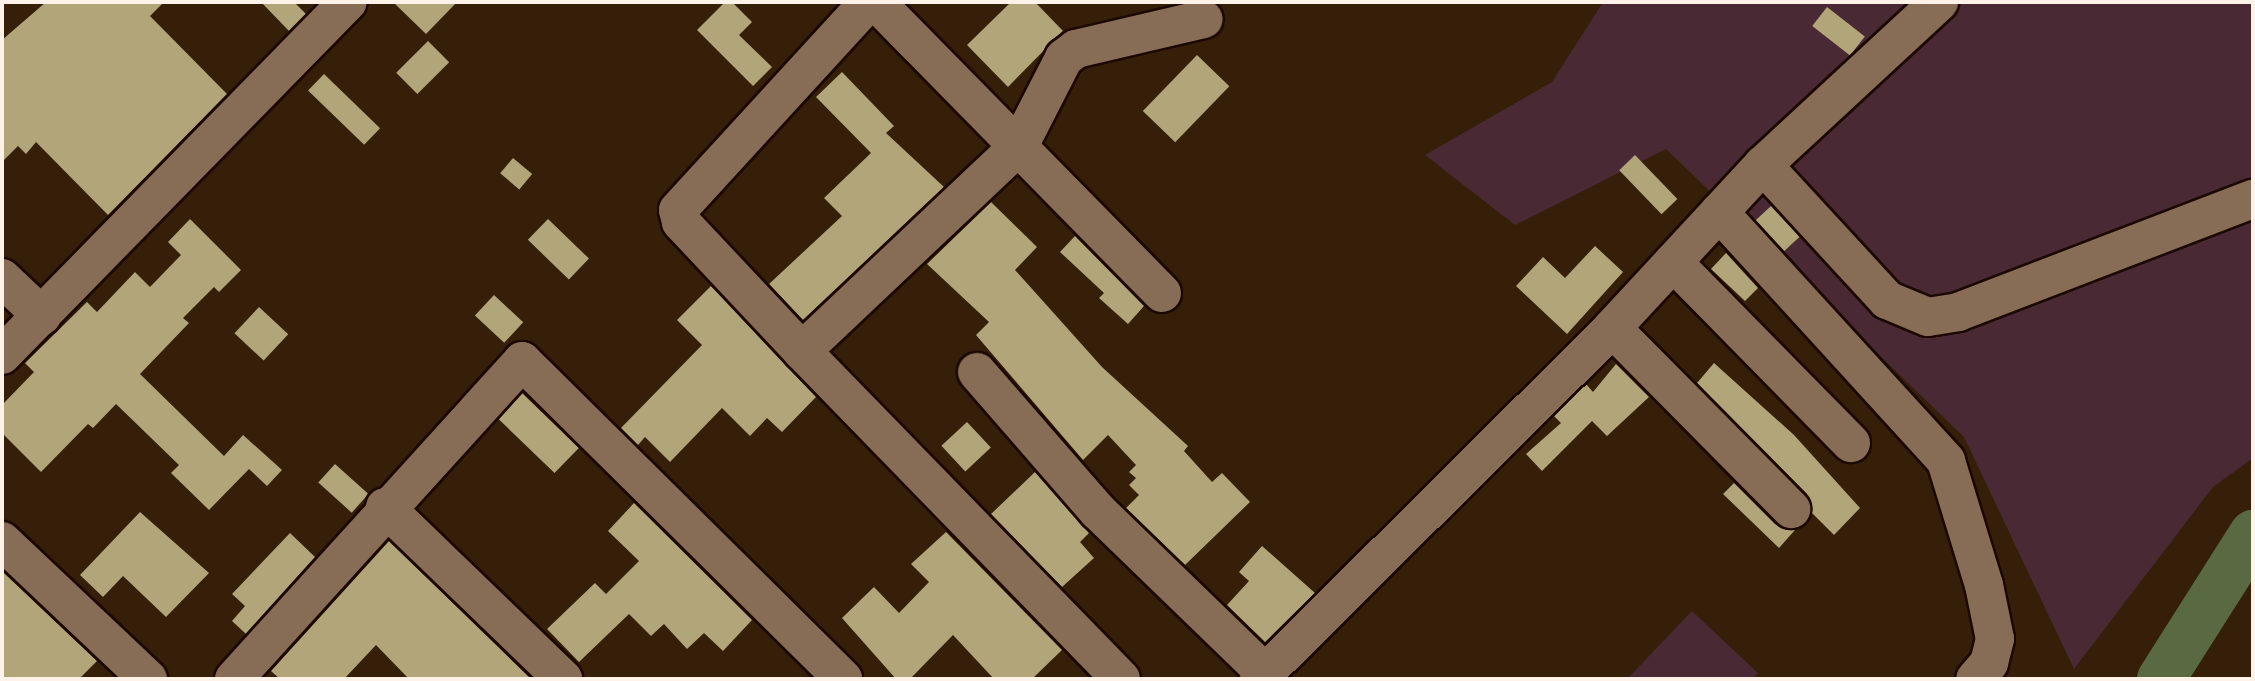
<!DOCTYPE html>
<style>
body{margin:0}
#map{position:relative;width:2255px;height:681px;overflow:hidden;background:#351f09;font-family:"Space Grotesk",sans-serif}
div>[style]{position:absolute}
.green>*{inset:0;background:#482934}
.river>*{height:48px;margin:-24px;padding:0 24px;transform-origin:24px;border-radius:24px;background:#596a43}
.building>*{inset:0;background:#b1a579;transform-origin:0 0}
.roads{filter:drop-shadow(2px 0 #1c0800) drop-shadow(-2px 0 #1c0800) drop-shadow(0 2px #1c0800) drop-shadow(0 -2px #1c0800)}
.minor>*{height:38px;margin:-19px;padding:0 19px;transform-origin:19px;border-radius:19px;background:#876d55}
span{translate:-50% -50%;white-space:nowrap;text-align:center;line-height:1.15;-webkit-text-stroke:8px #351f09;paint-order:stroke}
.frame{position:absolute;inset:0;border:4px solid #fff2e8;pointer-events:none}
</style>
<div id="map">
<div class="green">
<i style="clip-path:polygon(1603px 2px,2253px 2px,2253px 458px,2213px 487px,2074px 669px,1964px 437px,1666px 149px,1515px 225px,1425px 155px,1552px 82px)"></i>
<i style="clip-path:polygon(1692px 611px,1758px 673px,1752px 679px,1627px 679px)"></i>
</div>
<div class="river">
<i style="left:2161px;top:679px;width:172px;rotate:-57.6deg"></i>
</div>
<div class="building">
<i style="clip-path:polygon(46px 2px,164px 2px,150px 16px,227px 94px,108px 215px,36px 142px,26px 154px,18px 146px,2px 162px,2px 40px)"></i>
<i style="clip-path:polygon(261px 2px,294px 2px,306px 14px,289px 31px)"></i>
<i style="clip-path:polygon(393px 2px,457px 2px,426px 34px)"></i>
<i style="clip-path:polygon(725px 2px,732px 2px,752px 22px,739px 35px,772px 67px,753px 86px,697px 30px)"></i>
<i style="clip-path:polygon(1011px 2px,1035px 2px,1063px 31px,1008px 87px,967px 45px)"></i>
<i style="left:1827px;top:7px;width:48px;height:24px;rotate:38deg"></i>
<i style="left:428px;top:41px;width:30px;height:45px;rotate:45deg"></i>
<i style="left:1197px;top:55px;width:45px;height:78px;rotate:44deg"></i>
<i style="clip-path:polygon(842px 72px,894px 126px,886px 133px,944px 187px,803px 320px,769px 284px,842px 216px,824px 198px,871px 153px,816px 97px)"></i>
<i style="left:324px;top:74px;width:78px;height:23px;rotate:44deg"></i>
<i style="left:1635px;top:155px;width:61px;height:22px;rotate:46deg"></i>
<i style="left:513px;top:158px;width:25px;height:20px;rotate:40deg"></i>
<i style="clip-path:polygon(991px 202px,1037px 247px,1015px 270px,1102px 367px,1188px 446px,1184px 451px,1212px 482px,1222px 473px,1250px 502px,1185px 565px,1126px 508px,1139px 495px,1129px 485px,1136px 478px,1129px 472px,1136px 465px,1108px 435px,1083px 460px,976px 335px,989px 322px,927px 264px)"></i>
<i style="left:1771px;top:206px;width:42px;height:21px;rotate:47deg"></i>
<i style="clip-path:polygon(190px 219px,241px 270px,219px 292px,214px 287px,183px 318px,189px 323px,140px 374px,224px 456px,243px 435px,282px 470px,267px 486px,249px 469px,209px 510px,171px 473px,179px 465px,116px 404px,93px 428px,88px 424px,41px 472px,2px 433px,2px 405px,34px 372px,25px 363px,87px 302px,97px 312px,135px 272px,150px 287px,181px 255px,168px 242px)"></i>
<i style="left:548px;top:219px;width:57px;height:29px;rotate:44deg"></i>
<i style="clip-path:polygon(1075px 236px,1144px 306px,1128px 324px,1099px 298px,1104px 293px,1060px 252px)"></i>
<i style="clip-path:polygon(1595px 246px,1623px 272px,1567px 334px,1516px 286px,1543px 257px,1565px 278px)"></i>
<i style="clip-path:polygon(1726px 253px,1758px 288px,1745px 301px,1711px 269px)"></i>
<i style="clip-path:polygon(711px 286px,816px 397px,782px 432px,767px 418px,750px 436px,722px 408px,670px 462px,645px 437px,638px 445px,621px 428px,702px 345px,677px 320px)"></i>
<i style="left:494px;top:295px;width:40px;height:28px;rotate:43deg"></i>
<i style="left:259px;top:307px;width:40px;height:36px;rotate:43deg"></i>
<i style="clip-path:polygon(1714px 363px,1794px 435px,1860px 508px,1834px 535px,1812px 513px,1807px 494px,1697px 383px)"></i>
<i style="clip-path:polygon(1616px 364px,1649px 397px,1607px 436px,1592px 421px,1542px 471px,1526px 454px,1561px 423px,1554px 416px,1586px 384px,1593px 392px)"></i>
<i style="left:522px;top:393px;width:79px;height:35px;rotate:44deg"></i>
<i style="left:967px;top:422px;width:35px;height:35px;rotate:47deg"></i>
<i style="left:335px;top:464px;width:45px;height:25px;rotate:42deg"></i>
<i style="clip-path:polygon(1035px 472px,1089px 533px,1080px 542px,1094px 558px,1062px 587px,991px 514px)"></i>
<i style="clip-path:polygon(1734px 483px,1775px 524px,1795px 530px,1779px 548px,1723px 494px)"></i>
<i style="clip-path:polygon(634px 503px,752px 620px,723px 651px,704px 633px,687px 649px,664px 624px,651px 636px,629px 614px,579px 662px,547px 629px,595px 583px,606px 594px,639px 561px,608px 531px)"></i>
<i style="clip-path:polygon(140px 512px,209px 573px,166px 617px,123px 576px,103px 597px,80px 575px)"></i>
<i style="clip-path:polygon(946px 532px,1062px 650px,1032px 679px,994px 679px,953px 635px,910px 679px,896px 679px,842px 618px,874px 587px,899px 613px,929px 582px,911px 564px)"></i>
<i style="clip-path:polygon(290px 533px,315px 557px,246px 634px,232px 621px,245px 606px,232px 594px)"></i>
<i style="clip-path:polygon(389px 541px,531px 679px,409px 679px,376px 645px,344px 679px,280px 679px,271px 671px)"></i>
<i style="clip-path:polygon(1262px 546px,1315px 593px,1265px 642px,1227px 605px,1249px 581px,1239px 572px)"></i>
<i style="clip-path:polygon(2px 571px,97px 661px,79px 679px,2px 679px)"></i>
</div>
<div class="roads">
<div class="minor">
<i style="left:1763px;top:165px;width:183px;rotate:47.4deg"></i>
<i style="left:1887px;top:300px;width:44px;rotate:22.5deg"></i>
<i style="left:1928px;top:317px;width:30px;rotate:-9deg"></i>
<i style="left:1958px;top:312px;width:316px;rotate:-21deg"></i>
<i style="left:1719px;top:212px;width:337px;rotate:47.6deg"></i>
<i style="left:1946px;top:461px;width:130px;rotate:73deg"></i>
<i style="left:1984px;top:585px;width:55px;rotate:78.5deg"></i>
<i style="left:1995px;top:639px;width:25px;rotate:104deg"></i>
<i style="left:1989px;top:663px;width:21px;rotate:131deg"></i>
<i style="left:1673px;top:262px;width:254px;rotate:45.5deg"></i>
<i style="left:2px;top:278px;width:55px;rotate:43.5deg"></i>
<i style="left:1612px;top:328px;width:255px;rotate:45.3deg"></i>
<i style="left:802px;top:351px;width:299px;rotate:-43.4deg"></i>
<i style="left:1019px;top:146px;width:99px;rotate:-62.9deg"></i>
<i style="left:1064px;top:58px;width:15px;rotate:-37deg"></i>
<i style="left:1076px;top:49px;width:131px;rotate:-13.2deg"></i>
<i style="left:2px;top:355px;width:494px;rotate:-45.6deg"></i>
<i style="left:977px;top:372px;width:184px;rotate:49deg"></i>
<i style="left:1098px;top:511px;width:233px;rotate:44.1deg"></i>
<i style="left:385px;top:507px;width:248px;rotate:44deg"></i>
<i style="left:2px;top:541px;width:201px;rotate:43.4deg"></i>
<i style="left:234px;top:679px;width:429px;rotate:-47.8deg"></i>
<i style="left:522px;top:361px;width:452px;rotate:44.7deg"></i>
<i style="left:1121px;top:679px;width:458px;rotate:-134.2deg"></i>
<i style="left:802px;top:351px;width:177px;rotate:-133.2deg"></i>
<i style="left:681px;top:222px;width:12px;rotate:-104deg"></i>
<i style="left:678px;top:210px;width:278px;rotate:-47.5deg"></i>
<i style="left:866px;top:5px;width:10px;rotate:-17deg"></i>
<i style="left:876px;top:2px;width:408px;rotate:45.5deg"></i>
<i style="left:1259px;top:679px;width:498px;rotate:-44.8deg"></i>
<i style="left:1612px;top:328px;width:222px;rotate:-47.2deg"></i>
<i style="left:1763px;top:165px;width:240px;rotate:-42.8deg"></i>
</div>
</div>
<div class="frame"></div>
</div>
